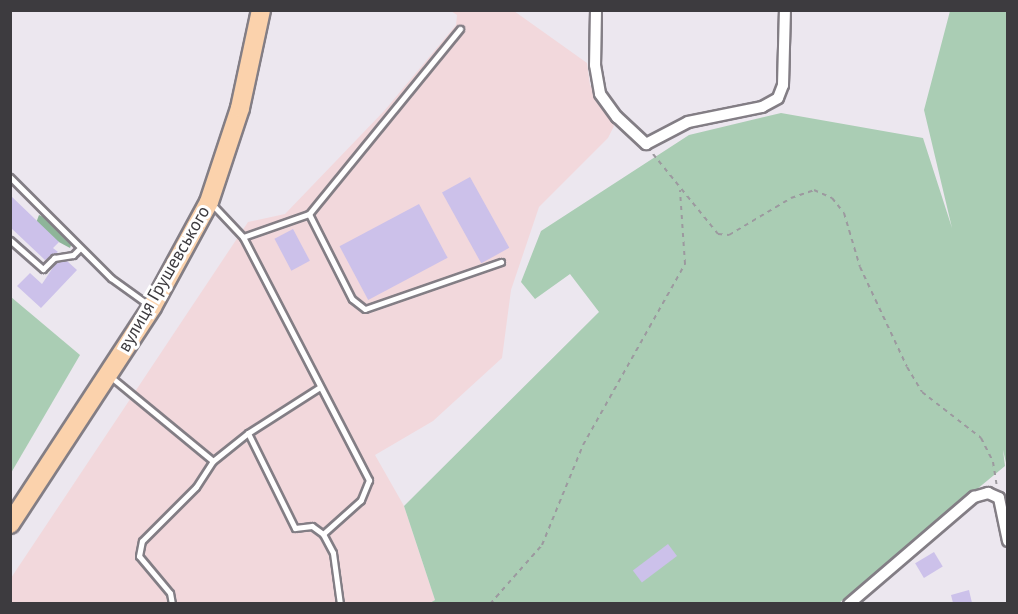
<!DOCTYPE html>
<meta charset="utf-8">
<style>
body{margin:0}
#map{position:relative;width:1018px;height:614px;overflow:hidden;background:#ece7ef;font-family:"PT Sans",sans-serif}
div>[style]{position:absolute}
.industrial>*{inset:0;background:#f2d8dc}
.green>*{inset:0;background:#aacdb4}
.forest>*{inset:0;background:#8eb599}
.building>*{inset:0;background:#ccc1ea;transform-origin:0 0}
.path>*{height:2px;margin-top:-1px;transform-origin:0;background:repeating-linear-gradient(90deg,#9c999f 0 4.5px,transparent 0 9px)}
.roads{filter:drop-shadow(2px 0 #837e85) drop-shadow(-2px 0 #837e85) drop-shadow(0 2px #837e85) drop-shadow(0 -2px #837e85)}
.lane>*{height:5px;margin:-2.5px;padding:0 2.5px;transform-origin:2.5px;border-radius:2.5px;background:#fff}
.street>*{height:10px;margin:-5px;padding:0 5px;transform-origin:5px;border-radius:5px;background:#fff}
.primary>*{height:18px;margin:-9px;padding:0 9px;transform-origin:9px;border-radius:9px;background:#fbd2ac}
span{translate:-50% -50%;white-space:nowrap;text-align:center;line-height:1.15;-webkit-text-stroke:6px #fff;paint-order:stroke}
.street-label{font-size:18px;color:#3d3b3f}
.frame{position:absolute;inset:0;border:12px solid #3d3b3f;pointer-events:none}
</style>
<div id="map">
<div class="industrial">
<i style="clip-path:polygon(451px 11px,514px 11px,587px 63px,590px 85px,614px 126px,608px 138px,539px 207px,511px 290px,502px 358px,433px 421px,375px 455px,404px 506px,435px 600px,430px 604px,11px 604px,11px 578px,248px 222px,285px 214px,385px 110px,456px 25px,457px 15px)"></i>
</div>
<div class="green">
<i style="clip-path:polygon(950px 11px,1007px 11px,1007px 467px,1003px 450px,1005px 466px,839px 603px,430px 603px,435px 600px,404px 506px,599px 312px,570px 274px,535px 299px,521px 282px,541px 231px,689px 135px,781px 113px,923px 138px,952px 228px,924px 110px)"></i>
<i style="clip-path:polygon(11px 297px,80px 355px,11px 473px)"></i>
</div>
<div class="forest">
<i style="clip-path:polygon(39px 215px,67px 227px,75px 235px,70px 248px,42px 233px,36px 223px)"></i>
</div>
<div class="building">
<i style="left:470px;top:177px;width:81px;height:32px;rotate:61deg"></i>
<i style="clip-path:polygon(10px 195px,59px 242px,53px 248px,58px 252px,45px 260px,10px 227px)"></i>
<i style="left:419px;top:204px;width:61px;height:90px;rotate:62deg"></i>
<i style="left:293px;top:229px;width:36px;height:21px;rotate:62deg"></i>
<i style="clip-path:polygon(67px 261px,77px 270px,41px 308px,17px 286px,30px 273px,42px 284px,56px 263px)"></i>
<i style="left:668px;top:544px;width:15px;height:44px;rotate:53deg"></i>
<i style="left:934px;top:552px;width:17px;height:22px;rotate:59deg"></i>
<i style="clip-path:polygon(969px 590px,972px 603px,953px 603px,951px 595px)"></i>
</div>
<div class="path">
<i style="left:653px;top:154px;width:103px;rotate:50.9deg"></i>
<i style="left:718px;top:234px;width:11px;rotate:5deg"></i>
<i style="left:729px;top:235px;width:72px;rotate:-30.8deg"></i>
<i style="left:791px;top:198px;width:24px;rotate:-19deg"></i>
<i style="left:814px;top:190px;width:20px;rotate:24deg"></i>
<i style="left:832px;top:198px;width:19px;rotate:51deg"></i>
<i style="left:844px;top:213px;width:56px;rotate:73.5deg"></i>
<i style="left:860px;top:267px;width:110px;rotate:64.8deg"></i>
<i style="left:907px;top:367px;width:29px;rotate:59deg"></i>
<i style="left:922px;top:392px;width:75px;rotate:37.9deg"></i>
<i style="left:981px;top:438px;width:27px;rotate:63deg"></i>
<i style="left:993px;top:462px;width:24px;rotate:81deg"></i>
<i style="left:490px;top:604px;width:79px;rotate:-48.6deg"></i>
<i style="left:542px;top:545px;width:108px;rotate:-67.7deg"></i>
<i style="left:583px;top:445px;width:208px;rotate:-60.6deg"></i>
<i style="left:685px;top:264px;width:74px;rotate:-93.9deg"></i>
</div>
<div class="roads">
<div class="lane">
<i style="left:10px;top:177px;width:143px;rotate:45deg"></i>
<i style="left:111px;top:278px;width:48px;rotate:35.7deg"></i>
<i style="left:211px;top:203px;width:47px;rotate:46.7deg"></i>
<i style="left:243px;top:237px;width:274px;rotate:62.6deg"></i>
<i style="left:369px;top:480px;width:22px;rotate:112deg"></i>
<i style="left:361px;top:500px;width:51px;rotate:138.2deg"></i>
<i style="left:309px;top:214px;width:239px;rotate:-50.8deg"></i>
<i style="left:243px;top:237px;width:70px;rotate:-19.2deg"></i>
<i style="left:309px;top:214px;width:95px;rotate:63.2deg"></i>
<i style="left:352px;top:299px;width:16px;rotate:38deg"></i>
<i style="left:365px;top:309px;width:144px;rotate:-19.1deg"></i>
<i style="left:10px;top:240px;width:44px;rotate:41.3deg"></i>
<i style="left:43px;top:269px;width:16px;rotate:-45deg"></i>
<i style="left:54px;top:258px;width:19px;rotate:-9deg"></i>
<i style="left:73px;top:255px;width:10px;rotate:-45deg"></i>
<i style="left:111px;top:377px;width:132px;rotate:39.5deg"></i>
<i style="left:248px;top:433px;width:106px;rotate:63.7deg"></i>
<i style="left:295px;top:528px;width:17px;rotate:-7deg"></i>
<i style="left:312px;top:526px;width:14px;rotate:36deg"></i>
<i style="left:323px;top:534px;width:21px;rotate:62deg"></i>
<i style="left:333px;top:553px;width:51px;rotate:82.2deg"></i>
<i style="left:172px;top:604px;width:11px;rotate:-100deg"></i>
<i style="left:170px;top:593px;width:48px;rotate:-130deg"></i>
<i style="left:139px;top:556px;width:15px;rotate:-79deg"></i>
<i style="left:142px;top:541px;width:76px;rotate:-45deg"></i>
<i style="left:196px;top:487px;width:31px;rotate:-57deg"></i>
<i style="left:213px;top:461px;width:45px;rotate:-38.7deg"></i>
<i style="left:248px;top:433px;width:85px;rotate:-32.6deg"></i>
</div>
<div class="street">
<i style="left:596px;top:10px;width:55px;rotate:91deg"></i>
<i style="left:595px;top:65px;width:29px;rotate:80deg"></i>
<i style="left:600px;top:94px;width:29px;rotate:54deg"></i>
<i style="left:617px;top:117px;width:40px;rotate:43deg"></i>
<i style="left:646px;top:144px;width:47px;rotate:-27.6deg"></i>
<i style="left:688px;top:122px;width:76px;rotate:-11.5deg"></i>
<i style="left:762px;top:107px;width:18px;rotate:-29deg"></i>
<i style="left:778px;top:98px;width:14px;rotate:-69deg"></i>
<i style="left:783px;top:85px;width:75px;rotate:-88.5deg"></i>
<i style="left:849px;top:604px;width:165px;rotate:-40.6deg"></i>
<i style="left:974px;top:497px;width:15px;rotate:-16deg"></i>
<i style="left:988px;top:493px;width:12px;rotate:24deg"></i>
<i style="left:999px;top:498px;width:44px;rotate:78.2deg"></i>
</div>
<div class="primary">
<i style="left:10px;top:524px;width:259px;rotate:-56.8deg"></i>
<i style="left:152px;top:307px;width:119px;rotate:-61.5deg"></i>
<i style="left:209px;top:202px;width:99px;rotate:-71.7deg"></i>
<i style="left:240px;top:108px;width:100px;rotate:-77.9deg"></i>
</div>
</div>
<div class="street-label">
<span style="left:164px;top:279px;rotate:-60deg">вулиця Грушевського</span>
</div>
<div class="frame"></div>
</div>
